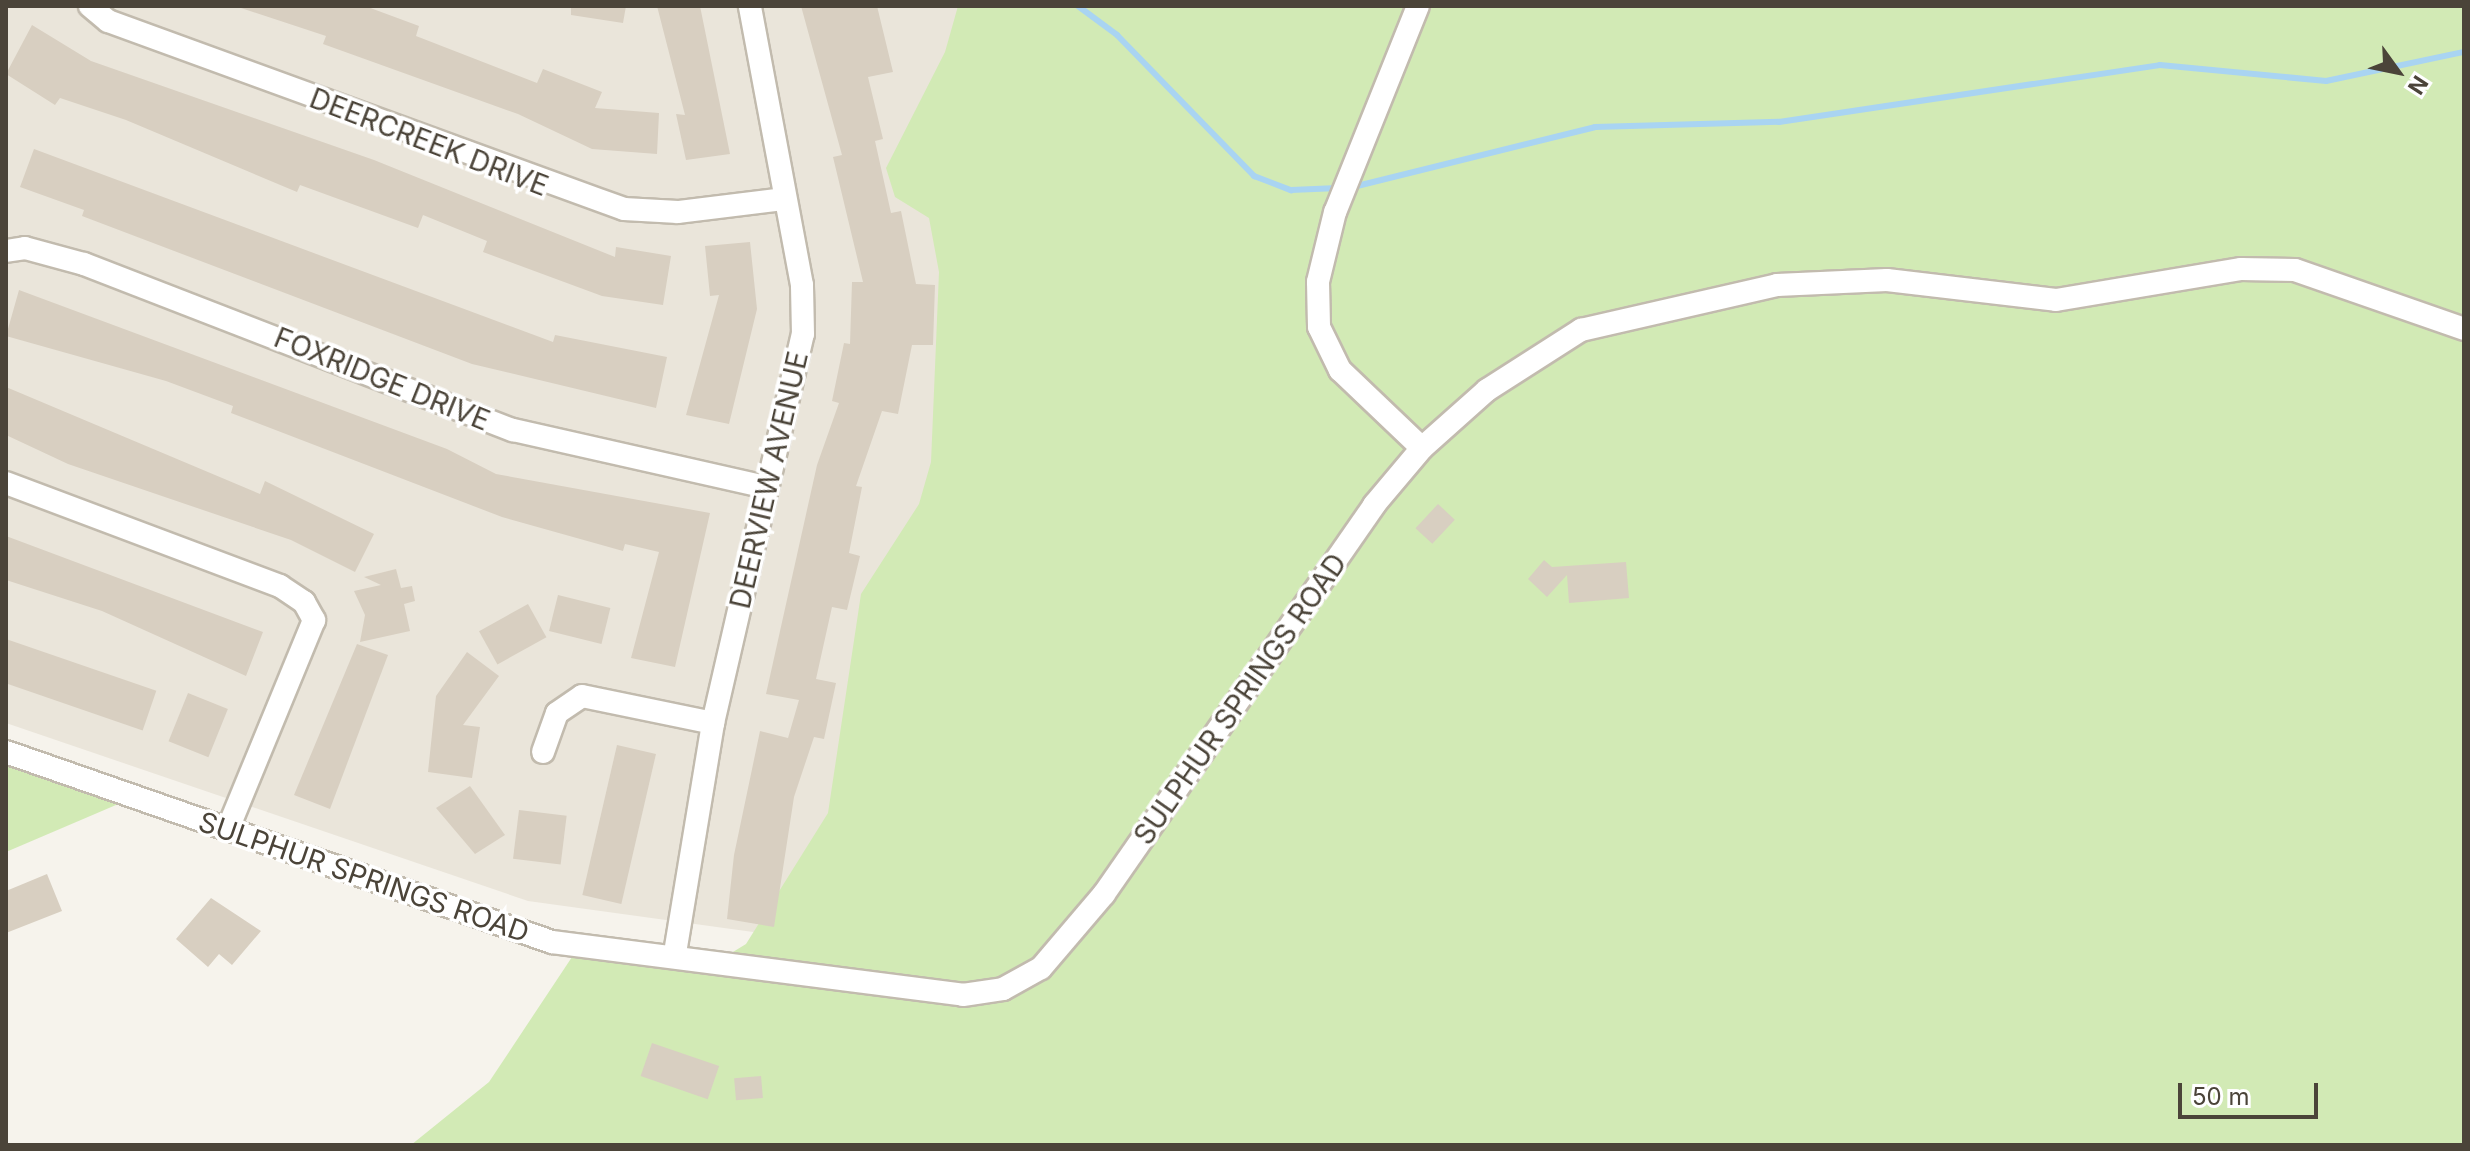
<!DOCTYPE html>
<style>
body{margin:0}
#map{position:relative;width:2470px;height:1151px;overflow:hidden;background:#f6f3ec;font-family:Inter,sans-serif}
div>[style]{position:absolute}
.residential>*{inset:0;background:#eae5da}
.green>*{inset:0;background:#d2eab5}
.stream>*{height:6px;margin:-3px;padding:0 3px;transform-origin:3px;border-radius:3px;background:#a9d4f2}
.building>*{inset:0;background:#d8cfc1;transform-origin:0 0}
.roads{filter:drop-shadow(2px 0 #c2bbae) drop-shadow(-2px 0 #c2bbae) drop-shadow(0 2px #c2bbae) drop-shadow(0 -2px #c2bbae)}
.minor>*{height:22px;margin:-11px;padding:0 11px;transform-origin:11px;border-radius:11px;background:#fff}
span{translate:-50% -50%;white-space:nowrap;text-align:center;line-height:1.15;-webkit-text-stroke:7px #fff;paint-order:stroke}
.street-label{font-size:28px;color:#4b4439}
.frame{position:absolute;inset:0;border:8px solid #4b4439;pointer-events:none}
.north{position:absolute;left:2358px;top:32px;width:80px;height:80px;-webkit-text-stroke:6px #fff;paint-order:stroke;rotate:123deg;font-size:22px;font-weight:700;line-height:32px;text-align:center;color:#4b4439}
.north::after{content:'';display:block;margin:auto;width:28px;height:36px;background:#4b4439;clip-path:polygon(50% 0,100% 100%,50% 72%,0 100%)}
.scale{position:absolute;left:2178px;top:1083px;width:140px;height:36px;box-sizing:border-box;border:4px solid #4b4439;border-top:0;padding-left:10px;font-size:24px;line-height:28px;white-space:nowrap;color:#4b4439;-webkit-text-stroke:6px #fff;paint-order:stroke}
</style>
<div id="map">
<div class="residential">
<i style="clip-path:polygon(6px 6px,963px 6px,990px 191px,855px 946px,528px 901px,6px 723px)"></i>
</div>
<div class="green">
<i style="clip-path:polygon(958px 6px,2464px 6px,2464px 1145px,411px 1145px,489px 1082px,576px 951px,710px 966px,746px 944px,828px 813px,861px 594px,919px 504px,931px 462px,939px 272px,929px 218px,895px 197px,886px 168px,945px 52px)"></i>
<i style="clip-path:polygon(6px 765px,123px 802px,6px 852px)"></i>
</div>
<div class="stream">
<i style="left:1078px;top:6px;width:49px;rotate:36.6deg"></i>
<i style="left:1117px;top:35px;width:197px;rotate:45.8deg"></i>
<i style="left:1254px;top:176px;width:40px;rotate:21deg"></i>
<i style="left:1291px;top:190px;width:47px;rotate:-2.4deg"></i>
<i style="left:1349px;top:188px;width:253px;rotate:-13.9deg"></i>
<i style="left:1595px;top:127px;width:184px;rotate:-1.6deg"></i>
<i style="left:1779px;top:122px;width:385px;rotate:-8.5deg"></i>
<i style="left:2160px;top:65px;width:167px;rotate:5.5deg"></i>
<i style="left:2326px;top:81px;width:141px;rotate:-11.9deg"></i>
</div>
<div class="building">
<i style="clip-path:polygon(235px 6px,365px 6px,419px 26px,416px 36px,537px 83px,543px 69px,602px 92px,595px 108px,659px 113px,657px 154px,592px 149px,518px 114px,323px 44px,326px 36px)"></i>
<i style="clip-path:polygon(571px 6px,626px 6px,623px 23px,571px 15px)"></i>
<i style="clip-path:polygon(657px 6px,700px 6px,730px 154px,686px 160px,676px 114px,685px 115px)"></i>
<i style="clip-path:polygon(801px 6px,877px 6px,893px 72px,868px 77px,883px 139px,875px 141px,891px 213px,901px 211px,916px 284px,935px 285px,933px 345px,912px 345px,898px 414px,882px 411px,856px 486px,862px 487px,849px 553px,860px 556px,847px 610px,832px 607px,816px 679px,836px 683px,824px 739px,814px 737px,794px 797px,774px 927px,727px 919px,734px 855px,760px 731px,788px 738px,799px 700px,766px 694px,817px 465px,839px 403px,832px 401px,844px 343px,850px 344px,852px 282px,863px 282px,833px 157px,842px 155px)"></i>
<i style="clip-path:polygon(32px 25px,91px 61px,374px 160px,615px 257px,616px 247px,671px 256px,663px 305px,602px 296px,483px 252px,487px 241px,423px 215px,418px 228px,300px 185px,297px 192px,126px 120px,60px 98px,55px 105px,6px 74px)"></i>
<i style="clip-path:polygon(34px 149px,553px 342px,555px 335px,667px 357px,656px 408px,472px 364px,82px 216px,84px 210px,20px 187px)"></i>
<i style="clip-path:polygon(750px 242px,757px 309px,729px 424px,686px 415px,719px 295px,710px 296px,705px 246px)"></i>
<i style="clip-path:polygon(19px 290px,447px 449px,496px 474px,710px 513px,675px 667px,631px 658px,659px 552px,625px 544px,623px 551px,502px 517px,231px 413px,233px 406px,166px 381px,6px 336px)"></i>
<i style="clip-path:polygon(6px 387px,260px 494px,265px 481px,374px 534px,355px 572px,291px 540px,68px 464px,6px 435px)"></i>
<i style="left:1438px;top:504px;width:23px;height:33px;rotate:43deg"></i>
<i style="clip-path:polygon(6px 536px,263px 632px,246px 676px,102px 611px,6px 580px)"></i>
<i style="clip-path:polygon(1544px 560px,1552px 567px,1626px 562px,1629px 598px,1569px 603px,1567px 575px,1547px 597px,1528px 579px)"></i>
<i style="clip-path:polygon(396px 569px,401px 588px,412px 586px,415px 601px,404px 604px,410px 631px,360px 642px,365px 615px,354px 591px,381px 585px,364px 577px)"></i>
<i style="left:558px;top:595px;width:54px;height:37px;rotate:14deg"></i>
<i style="left:528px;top:604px;width:38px;height:56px;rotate:61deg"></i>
<i style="left:6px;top:639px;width:159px;height:42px;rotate:19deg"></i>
<i style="clip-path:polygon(357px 644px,388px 655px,330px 809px,294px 795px)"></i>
<i style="clip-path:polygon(467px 652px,499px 676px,463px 725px,480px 727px,472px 778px,428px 772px,436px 696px)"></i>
<i style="left:188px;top:693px;width:43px;height:52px;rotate:22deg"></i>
<i style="left:617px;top:745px;width:40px;height:154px;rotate:13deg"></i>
<i style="clip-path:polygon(470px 786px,505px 835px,475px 854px,436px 808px)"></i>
<i style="left:519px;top:810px;width:48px;height:49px;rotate:7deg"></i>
<i style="clip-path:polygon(47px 874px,62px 911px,6px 933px,6px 891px)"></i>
<i style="clip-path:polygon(211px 898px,261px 931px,232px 965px,219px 954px,208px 967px,176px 939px)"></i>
<i style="left:652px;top:1043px;width:71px;height:35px;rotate:19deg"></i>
<i style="left:761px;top:1076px;width:22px;height:27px;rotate:85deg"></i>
</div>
<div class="roads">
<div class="minor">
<i style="left:90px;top:6px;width:23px;rotate:40deg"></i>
<i style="left:108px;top:21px;width:549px;rotate:20.02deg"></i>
<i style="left:624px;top:209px;width:54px;rotate:3.2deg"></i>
<i style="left:678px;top:212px;width:107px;rotate:-7deg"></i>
<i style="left:1418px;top:6px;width:222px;rotate:111.9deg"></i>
<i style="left:1335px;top:212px;width:72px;rotate:103.7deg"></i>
<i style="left:1318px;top:282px;width:45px;rotate:88.7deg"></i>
<i style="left:1319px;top:327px;width:48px;rotate:64deg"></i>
<i style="left:1340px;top:370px;width:113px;rotate:43.6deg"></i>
<i style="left:6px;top:251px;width:19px;rotate:-9deg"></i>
<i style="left:25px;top:248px;width:61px;rotate:15.2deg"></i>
<i style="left:84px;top:264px;width:460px;rotate:21.2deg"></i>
<i style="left:513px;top:430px;width:259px;rotate:12.7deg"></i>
<i style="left:6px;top:483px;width:293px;rotate:20.6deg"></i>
<i style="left:280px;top:586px;width:29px;rotate:34deg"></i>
<i style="left:304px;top:602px;width:21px;rotate:61deg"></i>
<i style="left:314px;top:620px;width:226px;rotate:112.4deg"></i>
<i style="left:6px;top:752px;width:578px;rotate:19.19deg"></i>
<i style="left:552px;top:942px;width:414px;rotate:7.3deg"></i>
<i style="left:963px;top:995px;width:40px;rotate:-8.5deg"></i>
<i style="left:1003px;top:989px;width:43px;rotate:-28.9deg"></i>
<i style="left:1041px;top:968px;width:97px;rotate:-49.6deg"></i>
<i style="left:1104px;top:894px;width:474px;rotate:-55.2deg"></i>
<i style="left:1374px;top:505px;width:75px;rotate:-49.9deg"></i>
<i style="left:1422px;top:448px;width:87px;rotate:-41.7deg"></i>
<i style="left:1487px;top:390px;width:112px;rotate:-32.6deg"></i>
<i style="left:1581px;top:330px;width:201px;rotate:-12.9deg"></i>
<i style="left:1777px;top:285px;width:110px;rotate:-2.6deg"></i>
<i style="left:1887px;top:280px;width:170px;rotate:6.7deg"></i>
<i style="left:2056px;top:300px;width:188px;rotate:-9.5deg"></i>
<i style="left:2241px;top:269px;width:54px;rotate:1.1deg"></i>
<i style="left:2295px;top:270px;width:179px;rotate:19.2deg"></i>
<i style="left:543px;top:752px;width:41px;rotate:-70.3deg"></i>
<i style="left:557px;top:713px;width:30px;rotate:-34deg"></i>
<i style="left:582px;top:696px;width:134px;rotate:11.6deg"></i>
<i style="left:675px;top:953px;width:233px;rotate:-80.6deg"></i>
<i style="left:713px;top:723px;width:399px;rotate:-77deg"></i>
<i style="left:803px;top:334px;width:49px;rotate:-91.2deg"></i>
<i style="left:802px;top:285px;width:284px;rotate:-100.6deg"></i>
</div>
</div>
<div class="street-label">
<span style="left:429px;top:142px;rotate:21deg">DEERCREEK DRIVE</span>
<span style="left:382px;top:379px;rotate:22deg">FOXRIDGE DRIVE</span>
<span style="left:769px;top:480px;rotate:-77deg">DEERVIEW AVENUE</span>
<span style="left:1240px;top:699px;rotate:-55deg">SULPHUR SPRINGS ROAD</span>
<span style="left:364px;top:877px;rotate:19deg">SULPHUR SPRINGS ROAD</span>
</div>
<div class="frame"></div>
<div class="north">N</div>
<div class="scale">50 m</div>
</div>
